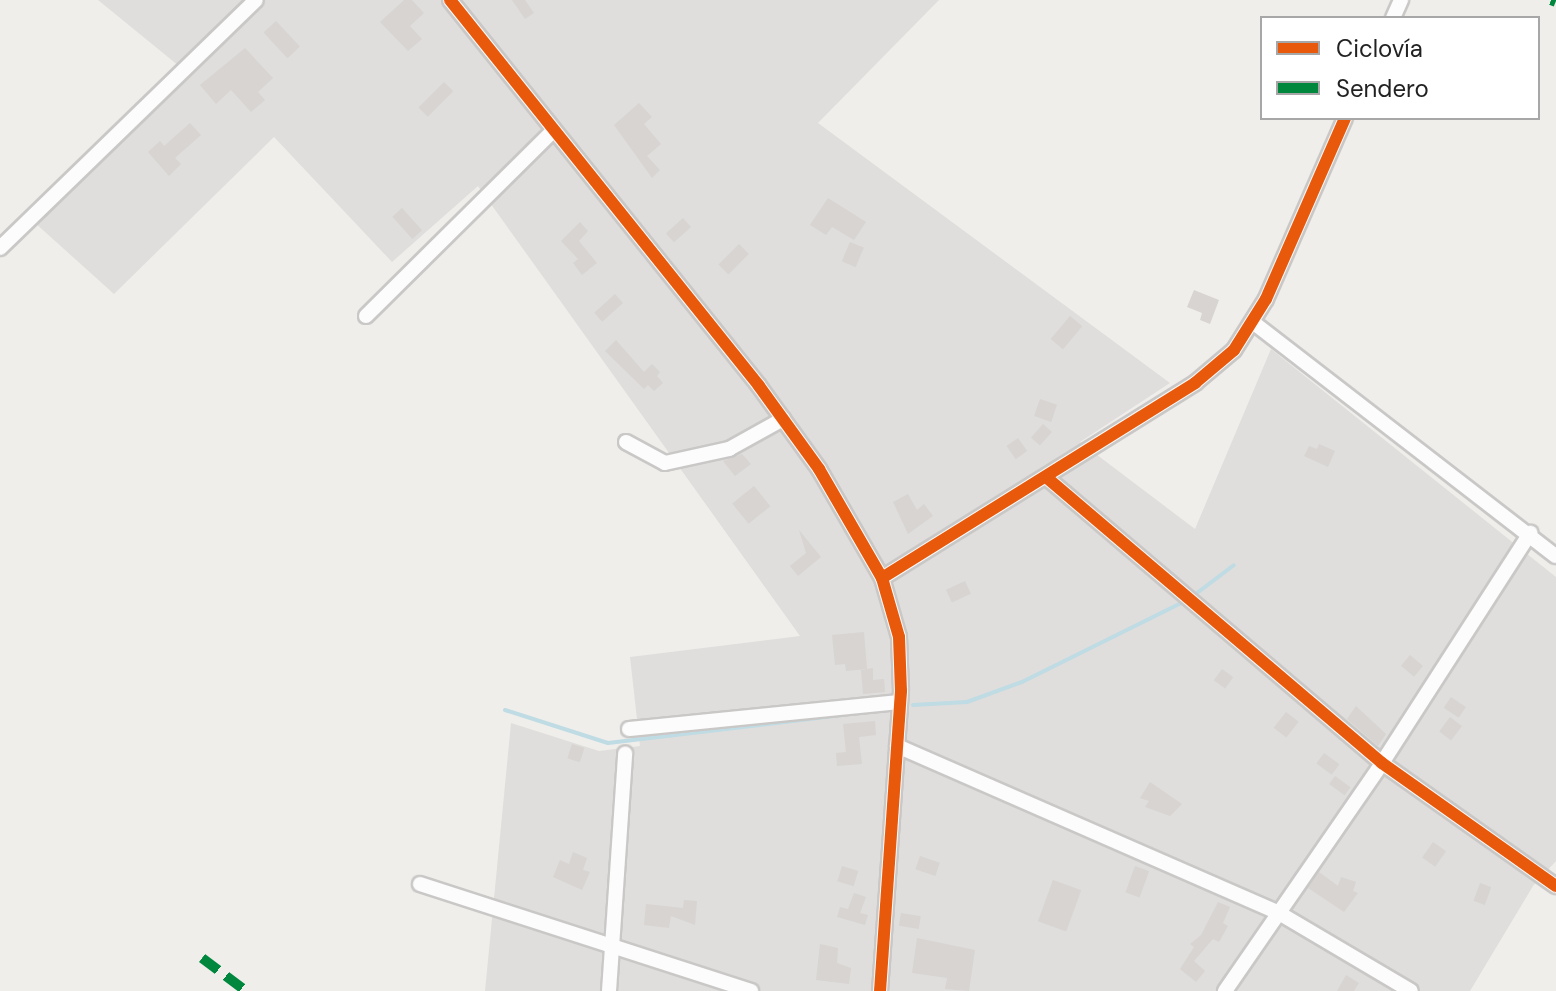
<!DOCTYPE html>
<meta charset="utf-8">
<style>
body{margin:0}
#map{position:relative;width:1556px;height:991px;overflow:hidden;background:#f0eeeb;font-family:"DM Sans",sans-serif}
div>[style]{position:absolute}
.residential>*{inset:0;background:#dfdedc}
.stream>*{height:4px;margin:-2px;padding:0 2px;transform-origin:2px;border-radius:2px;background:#bfdbe3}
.building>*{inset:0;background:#d7d4d2;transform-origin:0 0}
.roads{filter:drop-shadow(2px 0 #c9c8c7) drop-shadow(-2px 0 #c9c8c7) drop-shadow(0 2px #c9c8c7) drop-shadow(0 -2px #c9c8c7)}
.minor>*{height:14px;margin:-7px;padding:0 7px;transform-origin:7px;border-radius:7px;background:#fdfcfc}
.quiet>*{height:10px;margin-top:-5px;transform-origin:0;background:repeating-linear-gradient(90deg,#00873e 0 20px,transparent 0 30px)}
.cycleway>*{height:12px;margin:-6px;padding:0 6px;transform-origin:6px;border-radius:6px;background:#e8590c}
span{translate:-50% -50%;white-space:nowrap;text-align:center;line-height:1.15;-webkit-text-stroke:6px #fff;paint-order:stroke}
.legend{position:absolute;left:1260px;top:16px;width:280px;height:104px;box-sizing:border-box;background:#fff;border:2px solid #a7a7a7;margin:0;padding:10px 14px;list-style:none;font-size:24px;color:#222}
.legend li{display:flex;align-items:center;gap:16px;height:40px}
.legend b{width:40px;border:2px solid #a7a7a7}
</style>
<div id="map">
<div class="residential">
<i style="clip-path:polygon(98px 0,939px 0,818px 123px,1170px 383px,1080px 442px,1195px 529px,1271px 349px,1556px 577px,1556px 861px,1533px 886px,1470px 991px,485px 991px,511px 723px,599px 751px,640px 746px,630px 657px,800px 636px,478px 186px,392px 262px,274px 137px,114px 294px,34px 222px,190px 75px)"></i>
</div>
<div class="stream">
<i style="left:1197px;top:593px;width:46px;rotate:-37.1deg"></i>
<i style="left:913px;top:705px;width:54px;rotate:-3.2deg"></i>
<i style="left:967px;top:702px;width:59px;rotate:-20deg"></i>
<i style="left:1022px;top:682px;width:180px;rotate:-26.4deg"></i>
<i style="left:505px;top:710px;width:108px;rotate:17.8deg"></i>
<i style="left:608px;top:743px;width:238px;rotate:-6.8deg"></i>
</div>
<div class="building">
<i style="clip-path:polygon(404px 0,412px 0,424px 13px,410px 26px,422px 39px,408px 51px,380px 22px)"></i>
<i style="clip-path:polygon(512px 0,525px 0,534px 13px,525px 19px)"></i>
<i style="left:276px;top:21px;width:35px;height:17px;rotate:47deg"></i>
<i style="clip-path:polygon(245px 48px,273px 78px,258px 92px,265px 100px,251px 112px,231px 90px,216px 104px,200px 85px)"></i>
<i style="left:444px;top:82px;width:13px;height:36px;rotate:45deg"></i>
<i style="clip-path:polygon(639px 103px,652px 117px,644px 124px,661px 144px,647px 156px,660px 170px,652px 178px,614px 125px)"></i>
<i style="clip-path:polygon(190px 123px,201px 135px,175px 158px,181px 164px,169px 176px,148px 152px,160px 141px,164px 146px)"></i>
<i style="clip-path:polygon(828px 198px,866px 222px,854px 240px,832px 227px,826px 235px,810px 225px)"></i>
<i style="left:402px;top:208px;width:30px;height:13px;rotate:48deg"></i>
<i style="left:683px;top:218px;width:12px;height:23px;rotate:48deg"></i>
<i style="clip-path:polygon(580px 222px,588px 231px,579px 241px,597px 263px,582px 275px,573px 263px,578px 259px,561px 241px)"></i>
<i style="left:850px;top:242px;width:15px;height:21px;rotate:23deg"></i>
<i style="left:739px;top:244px;width:14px;height:29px;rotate:45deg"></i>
<i style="clip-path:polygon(1194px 290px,1219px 300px,1210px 324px,1200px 320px,1202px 313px,1187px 307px)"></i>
<i style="left:615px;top:294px;width:12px;height:28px;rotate:48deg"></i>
<i style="left:1070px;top:316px;width:16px;height:30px;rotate:40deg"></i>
<i style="clip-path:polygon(616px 340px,644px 372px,652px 364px,660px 372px,657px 376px,663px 383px,654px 391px,648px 385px,644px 389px,605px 351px)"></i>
<i style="left:1040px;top:399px;width:18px;height:18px;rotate:19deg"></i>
<i style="left:1043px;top:424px;width:12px;height:18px;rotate:42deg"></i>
<i style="left:1018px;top:438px;width:16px;height:14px;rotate:55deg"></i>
<i style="clip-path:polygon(1319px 444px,1335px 451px,1328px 467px,1304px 456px,1309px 446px,1317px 449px)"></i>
<i style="clip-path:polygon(742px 454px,751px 464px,735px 476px,723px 461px)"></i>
<i style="left:754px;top:486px;width:26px;height:28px;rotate:51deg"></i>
<i style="clip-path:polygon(908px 494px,917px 510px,924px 504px,933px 516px,908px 534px,893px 502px)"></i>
<i style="clip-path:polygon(799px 530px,821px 557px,798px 576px,790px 566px,806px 553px)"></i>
<i style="left:965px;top:581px;width:14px;height:21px;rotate:65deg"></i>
<i style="clip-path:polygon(864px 632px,867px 669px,846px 671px,845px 664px,835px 665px,832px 635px)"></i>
<i style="left:1410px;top:655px;width:17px;height:14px;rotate:40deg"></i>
<i style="clip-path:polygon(873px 668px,873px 680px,884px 679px,885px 692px,863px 694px,861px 670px)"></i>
<i style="left:1222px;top:669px;width:14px;height:14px;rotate:36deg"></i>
<i style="left:1451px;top:697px;width:18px;height:13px;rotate:34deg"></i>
<i style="clip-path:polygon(1356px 706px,1386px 734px,1378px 746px,1347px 719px)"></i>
<i style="left:1286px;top:712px;width:16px;height:20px;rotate:38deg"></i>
<i style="left:1450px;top:717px;width:15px;height:18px;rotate:37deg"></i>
<i style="clip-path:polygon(875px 721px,876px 735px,859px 737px,862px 764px,837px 766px,836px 753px,846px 752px,843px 724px)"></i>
<i style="left:572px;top:744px;width:13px;height:15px;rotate:18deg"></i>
<i style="left:1324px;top:753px;width:19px;height:13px;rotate:36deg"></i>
<i style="left:1335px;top:776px;width:19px;height:10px;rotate:36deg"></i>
<i style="clip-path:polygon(1150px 782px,1182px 804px,1170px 816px,1145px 807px,1149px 801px,1140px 798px)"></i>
<i style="left:1433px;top:842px;width:16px;height:19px;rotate:35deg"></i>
<i style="clip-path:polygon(573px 852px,587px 858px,583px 870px,590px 872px,582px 890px,553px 877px,560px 860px,569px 864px)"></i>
<i style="left:920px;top:856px;width:21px;height:14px;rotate:19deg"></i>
<i style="left:842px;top:866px;width:17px;height:16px;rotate:17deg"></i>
<i style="left:1135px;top:866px;width:15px;height:28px;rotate:20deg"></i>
<i style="clip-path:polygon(1319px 872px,1338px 886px,1341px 877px,1356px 882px,1353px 891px,1358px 893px,1344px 912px,1308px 888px)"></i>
<i style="left:1053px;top:880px;width:30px;height:44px;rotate:20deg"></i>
<i style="left:1480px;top:883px;width:12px;height:19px;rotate:20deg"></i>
<i style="clip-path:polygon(854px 893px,866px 897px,860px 913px,868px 915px,865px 925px,837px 917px,840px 907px,848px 909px)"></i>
<i style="clip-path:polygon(684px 900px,697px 901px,695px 925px,671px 916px,669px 928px,644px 925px,646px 904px,683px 908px)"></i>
<i style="clip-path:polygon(1218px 902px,1230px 907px,1223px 923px,1228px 926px,1219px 942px,1213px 939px,1194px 961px,1205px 971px,1196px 982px,1180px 969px,1194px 947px,1190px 944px,1201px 935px)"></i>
<i style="left:901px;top:913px;width:20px;height:13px;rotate:9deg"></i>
<i style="clip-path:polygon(917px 938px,975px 950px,969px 991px,945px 989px,947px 978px,912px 973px)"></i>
<i style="clip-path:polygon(820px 944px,838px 948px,837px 963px,851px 968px,849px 984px,816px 980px)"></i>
<i style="clip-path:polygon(1346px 975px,1359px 983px,1354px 991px,1337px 991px)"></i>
</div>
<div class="roads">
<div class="minor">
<i style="left:450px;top:0;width:494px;rotate:51.3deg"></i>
<i style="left:759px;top:386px;width:102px;rotate:54.1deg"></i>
<i style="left:819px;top:469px;width:126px;rotate:60deg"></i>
<i style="left:882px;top:578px;width:61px;rotate:73.9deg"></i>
<i style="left:899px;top:637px;width:54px;rotate:87.9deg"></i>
<i style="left:901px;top:691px;width:301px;rotate:94deg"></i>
<i style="left:1393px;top:18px;width:20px;rotate:-66deg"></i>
<i style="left:0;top:248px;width:356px;rotate:-44.1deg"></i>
<i style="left:366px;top:316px;width:264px;rotate:-44.7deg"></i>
<i style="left:1254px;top:323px;width:381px;rotate:37.7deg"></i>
<i style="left:626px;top:442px;width:44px;rotate:28.3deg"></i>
<i style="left:665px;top:463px;width:66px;rotate:-12.3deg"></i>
<i style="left:729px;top:449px;width:62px;rotate:-29.1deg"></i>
<i style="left:1046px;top:477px;width:441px;rotate:40.4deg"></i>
<i style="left:1382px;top:763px;width:213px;rotate:35.3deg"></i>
<i style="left:882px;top:578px;width:369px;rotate:-31.9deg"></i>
<i style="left:1195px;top:383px;width:51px;rotate:-40.2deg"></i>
<i style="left:1234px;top:350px;width:60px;rotate:-57.9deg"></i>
<i style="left:1266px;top:299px;width:197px;rotate:-66.4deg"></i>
<i style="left:629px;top:729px;width:272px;rotate:-5.7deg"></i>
<i style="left:897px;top:746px;width:417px;rotate:23.6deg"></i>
<i style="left:1279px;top:913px;width:153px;rotate:30.6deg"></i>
<i style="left:420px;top:884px;width:348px;rotate:17.9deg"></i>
<i style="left:609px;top:991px;width:238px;rotate:-86.1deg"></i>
<i style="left:1225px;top:991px;width:277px;rotate:-55.4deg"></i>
<i style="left:1382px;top:763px;width:274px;rotate:-57.2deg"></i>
</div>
</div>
<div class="quiet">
<i style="left:1551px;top:0;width:5px;rotate:22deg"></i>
<i style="left:202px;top:958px;width:55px;rotate:36.9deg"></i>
</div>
<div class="cycleway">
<i style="left:450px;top:0;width:494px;rotate:51.3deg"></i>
<i style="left:759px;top:386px;width:102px;rotate:54.1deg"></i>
<i style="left:819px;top:469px;width:126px;rotate:60deg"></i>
<i style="left:882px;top:578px;width:61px;rotate:73.9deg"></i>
<i style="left:899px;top:637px;width:54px;rotate:87.9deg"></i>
<i style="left:901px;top:691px;width:301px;rotate:94deg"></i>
<i style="left:1046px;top:477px;width:441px;rotate:40.4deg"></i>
<i style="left:1382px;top:763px;width:213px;rotate:35.3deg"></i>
<i style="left:882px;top:578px;width:369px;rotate:-31.9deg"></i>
<i style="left:1195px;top:383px;width:51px;rotate:-40.2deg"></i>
<i style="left:1234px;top:350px;width:60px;rotate:-57.9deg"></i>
<i style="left:1266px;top:299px;width:197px;rotate:-66.4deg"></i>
</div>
<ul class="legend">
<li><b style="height:10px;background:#e8590c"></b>Ciclovía</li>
<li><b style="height:10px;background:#00873e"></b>Sendero</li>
</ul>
</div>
